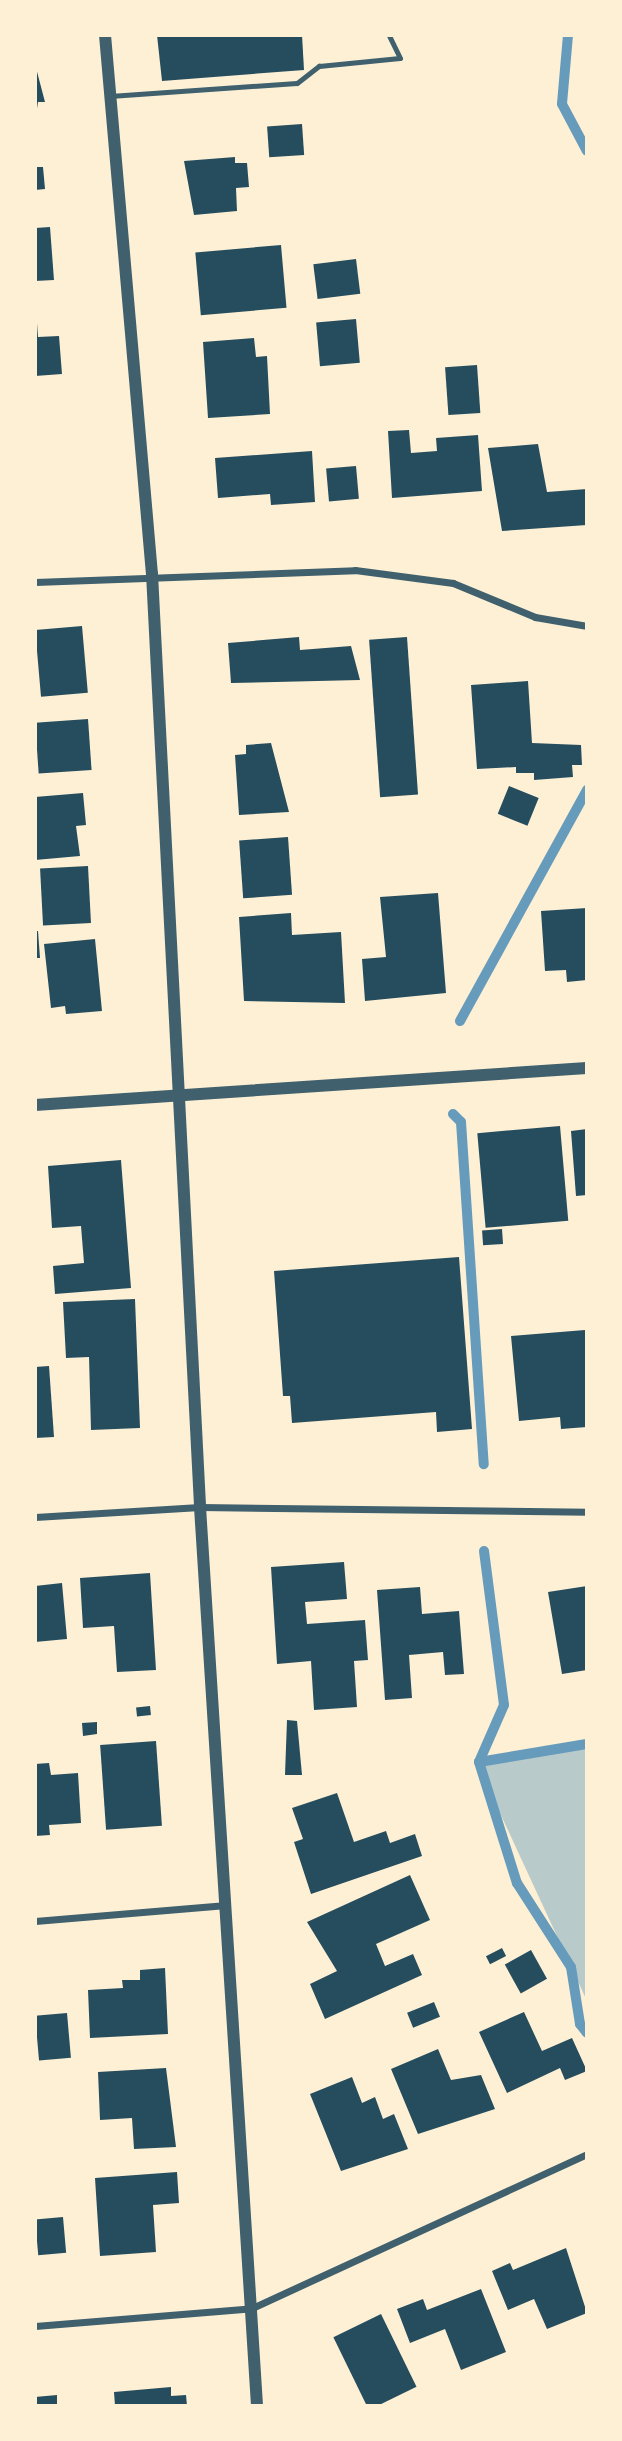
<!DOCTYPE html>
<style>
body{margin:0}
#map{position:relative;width:622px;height:2441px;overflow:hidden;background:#fdf0d5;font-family:"IBM Plex Sans",sans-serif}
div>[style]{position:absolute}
.green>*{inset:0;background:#b9caca}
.stream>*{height:10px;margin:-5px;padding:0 5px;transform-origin:5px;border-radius:5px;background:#669bbc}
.building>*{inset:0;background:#264d5e;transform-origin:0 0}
.service>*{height:5px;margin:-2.5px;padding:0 2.5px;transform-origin:2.5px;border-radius:2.5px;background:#3f606c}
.minor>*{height:7px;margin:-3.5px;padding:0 3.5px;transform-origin:3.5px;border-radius:3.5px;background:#3f606c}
.tertiary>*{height:12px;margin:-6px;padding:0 6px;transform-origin:6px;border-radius:6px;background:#3f606c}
span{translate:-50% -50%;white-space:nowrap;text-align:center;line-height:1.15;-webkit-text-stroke:5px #fdf0d5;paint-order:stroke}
.frame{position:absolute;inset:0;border:37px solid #fdf0d5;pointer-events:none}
</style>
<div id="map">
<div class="green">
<i style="clip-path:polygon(587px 1740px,587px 2001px,475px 1759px)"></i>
</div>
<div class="stream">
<i style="left:568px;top:35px;width:69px;rotate:95deg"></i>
<i style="left:562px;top:104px;width:53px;rotate:62deg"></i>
<i style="left:460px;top:1021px;width:264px;rotate:-61.2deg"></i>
<i style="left:453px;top:1114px;width:11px;rotate:45deg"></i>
<i style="left:461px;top:1122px;width:343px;rotate:86.2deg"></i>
<i style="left:484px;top:1551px;width:155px;rotate:82.6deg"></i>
<i style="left:504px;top:1705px;width:62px;rotate:113.7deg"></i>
<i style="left:479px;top:1762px;width:127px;rotate:72.6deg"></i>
<i style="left:517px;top:1883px;width:100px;rotate:57.3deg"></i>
<i style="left:571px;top:1967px;width:58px;rotate:81deg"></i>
<i style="left:580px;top:2024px;width:11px;rotate:52deg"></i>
<i style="left:479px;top:1762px;width:109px;rotate:-9.5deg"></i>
</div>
<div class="building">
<i style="clip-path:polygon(157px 35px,302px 35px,304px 70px,162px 81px)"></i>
<i style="clip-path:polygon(35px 64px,45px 102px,38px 102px,35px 122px)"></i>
<i style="left:302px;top:124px;width:31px;height:35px;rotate:86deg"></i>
<i style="clip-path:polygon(235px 157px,235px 163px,247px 163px,249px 187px,236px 188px,237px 211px,194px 215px,184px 161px)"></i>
<i style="clip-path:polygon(35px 167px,43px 167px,45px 189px,35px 190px)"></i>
<i style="clip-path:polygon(50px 227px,54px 280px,35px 281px,35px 228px)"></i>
<i style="left:281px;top:245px;width:63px;height:86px;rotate:85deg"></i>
<i style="left:356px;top:259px;width:35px;height:43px;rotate:83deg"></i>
<i style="left:356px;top:319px;width:44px;height:40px;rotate:85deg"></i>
<i style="clip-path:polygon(37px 323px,38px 337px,59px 336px,62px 374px,35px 376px)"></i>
<i style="clip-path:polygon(254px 338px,256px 357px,267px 356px,270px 414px,208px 418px,203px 342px)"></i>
<i style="left:477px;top:365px;width:48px;height:32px;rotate:86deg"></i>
<i style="clip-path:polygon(409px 430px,411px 453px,437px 451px,436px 438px,478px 435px,482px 491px,392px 498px,388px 431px)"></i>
<i style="clip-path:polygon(538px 444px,547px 492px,587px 489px,587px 525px,502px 531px,488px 448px)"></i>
<i style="clip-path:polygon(312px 451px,315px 502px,271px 505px,270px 494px,218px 498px,215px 458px)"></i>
<i style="left:356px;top:466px;width:33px;height:30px;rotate:85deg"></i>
<i style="left:82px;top:626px;width:67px;height:47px;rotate:85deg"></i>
<i style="clip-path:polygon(299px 637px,300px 650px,351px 646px,360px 680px,231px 683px,228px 643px)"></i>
<i style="left:407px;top:637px;width:158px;height:38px;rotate:86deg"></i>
<i style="clip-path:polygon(528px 681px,532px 743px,581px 745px,582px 765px,572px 765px,573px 777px,534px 780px,534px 773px,516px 773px,516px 767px,477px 769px,471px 685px)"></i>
<i style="left:88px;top:719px;width:51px;height:53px;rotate:86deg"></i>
<i style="clip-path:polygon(271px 743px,289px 812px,239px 815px,235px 755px,246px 754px,246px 745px)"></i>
<i style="left:509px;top:786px;width:32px;height:30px;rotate:22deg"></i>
<i style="clip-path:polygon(83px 793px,86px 825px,76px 826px,80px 856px,35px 860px,35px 797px)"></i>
<i style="left:288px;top:837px;width:58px;height:49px;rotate:86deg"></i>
<i style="left:88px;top:866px;width:57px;height:48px;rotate:87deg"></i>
<i style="clip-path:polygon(438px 893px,446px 993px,365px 1001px,362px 959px,386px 957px,380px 897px)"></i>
<i style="clip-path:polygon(587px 908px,587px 980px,567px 982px,566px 970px,545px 971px,541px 911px)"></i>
<i style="clip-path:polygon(291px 913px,292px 935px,341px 932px,345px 1003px,244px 1001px,239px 917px)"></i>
<i style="clip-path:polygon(35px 931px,38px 931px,40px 958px,35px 958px)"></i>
<i style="clip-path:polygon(95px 939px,102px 1011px,66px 1014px,65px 1006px,51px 1008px,44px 944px)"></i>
<i style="left:560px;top:1126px;width:95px;height:83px;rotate:85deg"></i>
<i style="clip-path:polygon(587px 1129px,587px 1195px,576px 1196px,571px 1131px)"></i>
<i style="clip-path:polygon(121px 1160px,131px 1288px,55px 1294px,53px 1266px,84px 1263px,81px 1226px,52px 1228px,48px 1166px)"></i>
<i style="left:502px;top:1229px;width:15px;height:20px;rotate:86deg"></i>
<i style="clip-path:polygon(459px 1257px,472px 1429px,437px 1432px,436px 1412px,292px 1423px,290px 1396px,283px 1396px,274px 1271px)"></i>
<i style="clip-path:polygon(135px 1299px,140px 1428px,91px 1430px,89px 1357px,66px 1358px,63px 1302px)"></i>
<i style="clip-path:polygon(585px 1330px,587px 1427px,561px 1429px,560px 1417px,519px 1421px,511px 1336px)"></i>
<i style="clip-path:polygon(49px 1366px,54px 1437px,35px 1438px,35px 1367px)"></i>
<i style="clip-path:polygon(344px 1562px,347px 1599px,305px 1602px,307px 1624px,365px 1620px,368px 1660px,354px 1661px,357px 1707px,314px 1710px,311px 1661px,277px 1664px,271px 1567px)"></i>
<i style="clip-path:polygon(150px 1573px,156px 1670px,117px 1672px,114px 1626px,83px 1628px,80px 1578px)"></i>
<i style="clip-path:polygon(62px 1583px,67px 1639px,35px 1642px,35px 1586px)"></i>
<i style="clip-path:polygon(587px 1586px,587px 1670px,562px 1674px,548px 1592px)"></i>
<i style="clip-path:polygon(420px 1587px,422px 1614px,459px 1611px,464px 1674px,445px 1675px,443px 1652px,409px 1655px,412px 1698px,385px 1700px,377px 1590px)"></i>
<i style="left:150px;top:1706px;width:9px;height:14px;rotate:84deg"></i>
<i style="clip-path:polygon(287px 1720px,297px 1721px,302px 1775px,285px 1775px)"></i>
<i style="clip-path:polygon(97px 1722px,97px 1734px,83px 1736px,82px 1723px)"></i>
<i style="left:156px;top:1741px;width:85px;height:56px;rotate:86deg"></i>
<i style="clip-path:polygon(49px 1763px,51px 1775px,78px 1773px,81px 1823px,49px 1825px,50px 1835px,35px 1836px,35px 1764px)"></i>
<i style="clip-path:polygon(337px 1793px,354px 1842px,386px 1831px,390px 1843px,415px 1834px,422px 1856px,311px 1894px,294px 1842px,303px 1839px,292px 1808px)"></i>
<i style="clip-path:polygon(410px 1875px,430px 1920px,376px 1944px,385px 1966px,413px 1954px,422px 1975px,325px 2019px,310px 1984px,337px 1971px,307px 1922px)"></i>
<i style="left:502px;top:1948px;width:9px;height:18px;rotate:63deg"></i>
<i style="left:531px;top:1950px;width:33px;height:30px;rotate:61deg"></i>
<i style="clip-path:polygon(165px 1968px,168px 2034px,90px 2038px,88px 1990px,123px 1988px,122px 1980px,140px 1980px,140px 1970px)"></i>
<i style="left:434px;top:2002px;width:16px;height:29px;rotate:68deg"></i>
<i style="clip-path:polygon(524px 2012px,542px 2051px,572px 2038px,587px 2071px,565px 2080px,560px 2068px,507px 2093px,479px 2032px)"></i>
<i style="left:67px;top:2013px;width:45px;height:32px;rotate:85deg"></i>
<i style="clip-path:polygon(438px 2049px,451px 2080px,481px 2075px,495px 2109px,418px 2134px,391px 2069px)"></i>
<i style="clip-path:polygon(166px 2068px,176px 2147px,134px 2149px,132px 2118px,100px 2120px,98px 2072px)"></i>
<i style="clip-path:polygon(352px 2077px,362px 2103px,375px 2097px,383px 2119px,394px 2114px,408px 2149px,341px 2171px,310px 2094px)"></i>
<i style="clip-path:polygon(177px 2172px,179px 2203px,153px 2205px,156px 2252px,100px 2256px,95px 2178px)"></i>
<i style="left:63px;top:2217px;width:36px;height:28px;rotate:85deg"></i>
<i style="clip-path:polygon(566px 2248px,587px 2313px,547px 2329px,534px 2299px,508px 2310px,492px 2271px,510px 2263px,513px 2270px)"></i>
<i style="clip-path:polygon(481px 2289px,506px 2352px,461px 2370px,445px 2329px,410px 2343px,397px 2309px,423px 2299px,427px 2310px)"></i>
<i style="left:381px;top:2314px;width:81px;height:53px;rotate:64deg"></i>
<i style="clip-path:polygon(171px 2387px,171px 2396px,186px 2395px,187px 2406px,115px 2406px,114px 2392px)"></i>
<i style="clip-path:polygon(57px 2395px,57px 2404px,83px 2406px,35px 2406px,35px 2397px)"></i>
</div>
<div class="service">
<i style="left:110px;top:96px;width:187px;rotate:-4deg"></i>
<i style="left:297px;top:83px;width:28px;rotate:-38deg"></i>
<i style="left:319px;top:66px;width:81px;rotate:-5.6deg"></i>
<i style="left:400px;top:58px;width:25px;rotate:-116deg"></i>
</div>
<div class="minor">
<i style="left:35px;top:582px;width:320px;rotate:-2.1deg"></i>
<i style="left:355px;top:570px;width:99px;rotate:7.6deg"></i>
<i style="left:453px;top:583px;width:89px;rotate:22.5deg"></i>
<i style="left:535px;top:617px;width:53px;rotate:9.8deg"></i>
<i style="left:35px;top:1517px;width:165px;rotate:-3.5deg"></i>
<i style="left:200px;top:1507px;width:387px;rotate:0.7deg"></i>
<i style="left:35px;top:1921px;width:192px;rotate:-4.8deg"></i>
<i style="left:35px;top:2326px;width:218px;rotate:-4.7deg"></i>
<i style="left:252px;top:2308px;width:369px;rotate:-24.7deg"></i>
</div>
<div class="tertiary">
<i style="left:105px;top:35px;width:541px;rotate:85.02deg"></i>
<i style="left:152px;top:574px;width:934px;rotate:87.05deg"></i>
<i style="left:200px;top:1507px;width:901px;rotate:86.37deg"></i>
<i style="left:35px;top:1105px;width:553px;rotate:-3.83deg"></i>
</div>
<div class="frame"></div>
</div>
